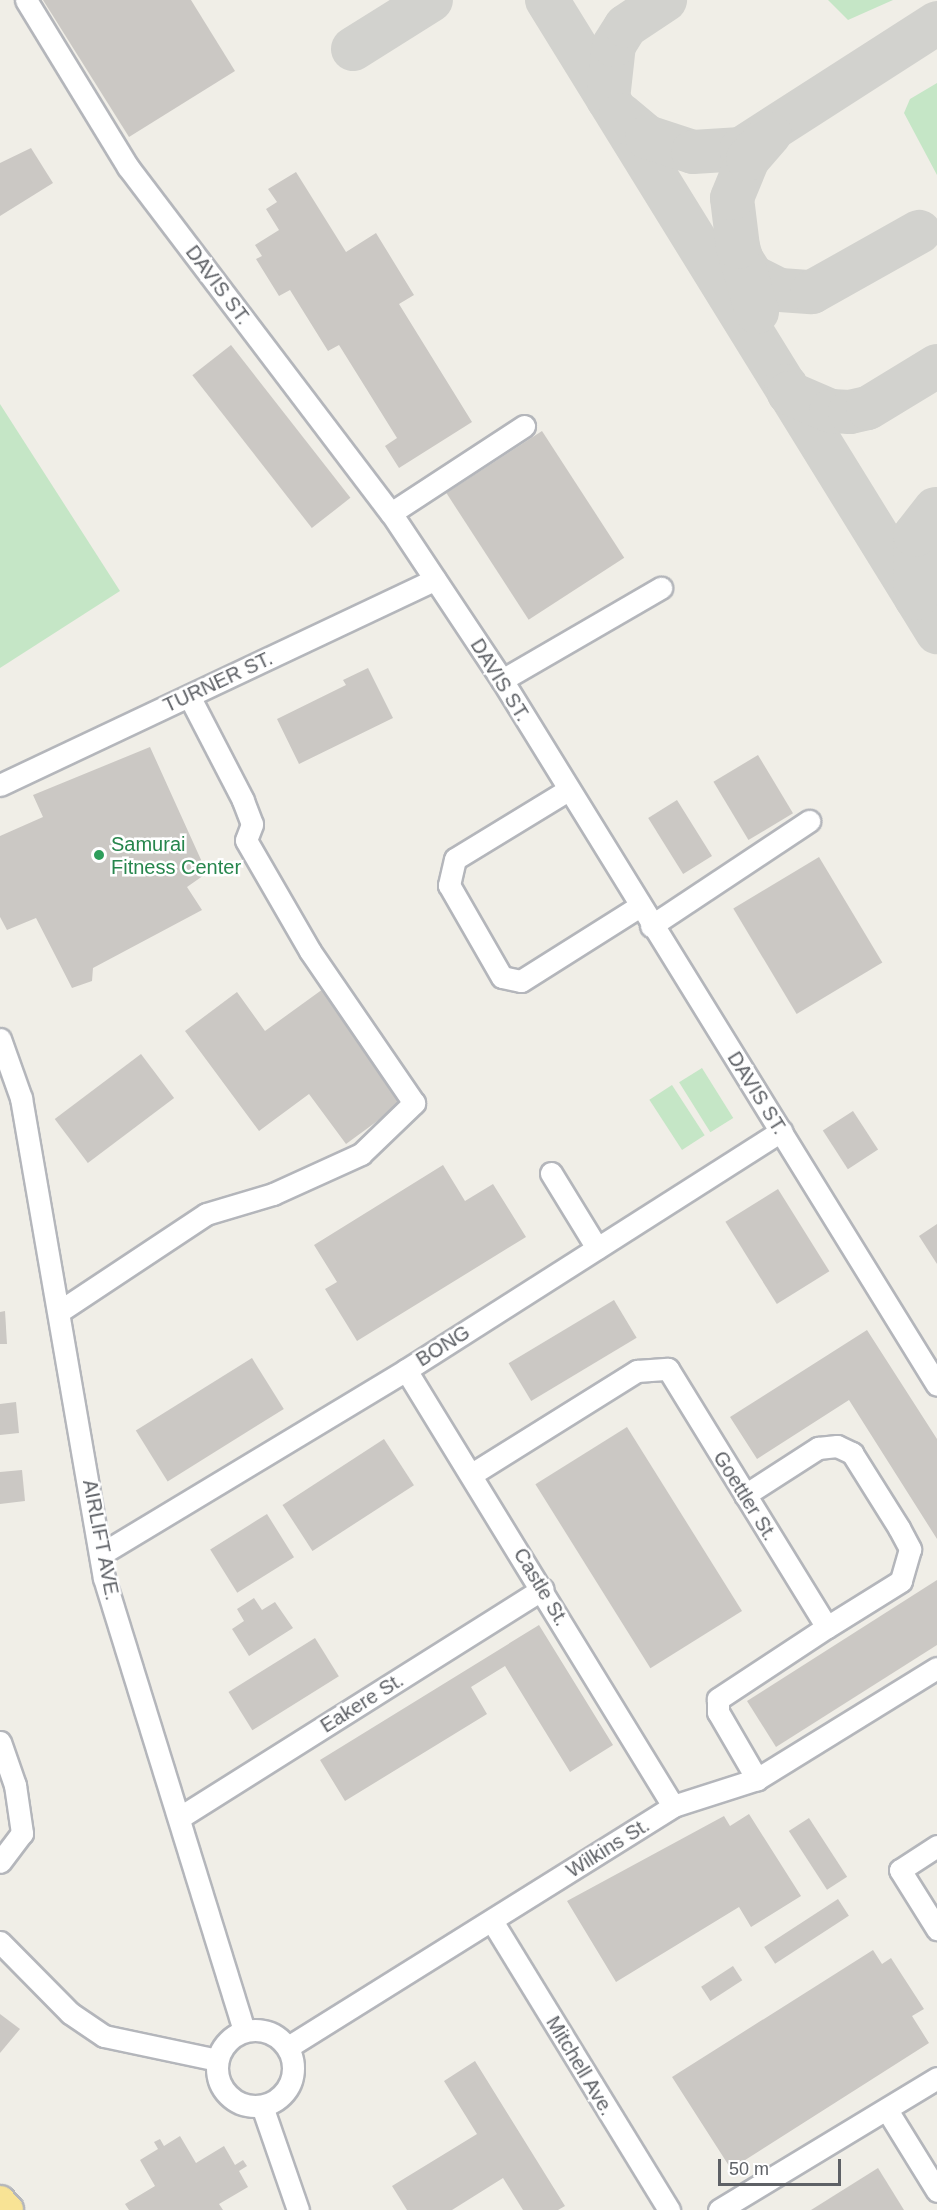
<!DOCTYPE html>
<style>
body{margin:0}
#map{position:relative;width:937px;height:2210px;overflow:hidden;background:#f0eee7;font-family:Helvetica,sans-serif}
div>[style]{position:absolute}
.green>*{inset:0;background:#c5e6c6;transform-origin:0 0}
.taxiway>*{height:44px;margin:-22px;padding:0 22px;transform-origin:22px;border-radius:22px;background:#d2d2ce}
.building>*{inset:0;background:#cbc8c4;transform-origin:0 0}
.roads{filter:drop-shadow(2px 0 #b4b6bb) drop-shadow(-2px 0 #b4b6bb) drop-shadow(0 2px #b4b6bb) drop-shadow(0 -2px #b4b6bb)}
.minor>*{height:21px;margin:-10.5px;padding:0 10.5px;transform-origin:10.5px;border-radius:10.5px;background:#fff}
.minor>.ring{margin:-10.5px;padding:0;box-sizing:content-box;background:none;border:21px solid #fff;border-radius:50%}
.highway>*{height:30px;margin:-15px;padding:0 15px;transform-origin:15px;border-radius:15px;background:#f8e395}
.dots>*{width:16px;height:16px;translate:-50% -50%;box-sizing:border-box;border:3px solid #fff;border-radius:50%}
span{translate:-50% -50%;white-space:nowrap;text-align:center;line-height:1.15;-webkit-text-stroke:5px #fff;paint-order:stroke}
.street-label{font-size:20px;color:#5e6166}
.leisure-label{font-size:20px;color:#27864d}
.left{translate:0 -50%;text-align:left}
.scale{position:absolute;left:718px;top:2159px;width:123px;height:27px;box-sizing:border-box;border:3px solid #5e6166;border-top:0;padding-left:8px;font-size:18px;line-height:21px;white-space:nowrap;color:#5e6166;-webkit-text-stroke:4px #fff;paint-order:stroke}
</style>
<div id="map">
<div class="green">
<i style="clip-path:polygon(828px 0,893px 0,848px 20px)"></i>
<i style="clip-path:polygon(937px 83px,937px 175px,904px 113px,910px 99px)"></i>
<i style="clip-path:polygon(0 404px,120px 591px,0 668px)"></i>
<i style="left:702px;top:1068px;width:59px;height:27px;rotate:58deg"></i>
<i style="left:672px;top:1085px;width:60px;height:27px;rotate:57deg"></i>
</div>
<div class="taxiway">
<i style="left:547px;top:0;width:743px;rotate:58.32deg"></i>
<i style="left:353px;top:49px;width:92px;rotate:-32.1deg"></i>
<i style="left:608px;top:99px;width:54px;rotate:-83.7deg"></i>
<i style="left:614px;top:45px;width:22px;rotate:-58deg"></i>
<i style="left:626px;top:26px;width:47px;rotate:-33.7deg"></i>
<i style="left:621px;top:115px;width:34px;rotate:40deg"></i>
<i style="left:647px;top:137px;width:48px;rotate:18.1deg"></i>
<i style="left:693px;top:152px;width:48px;rotate:-3.6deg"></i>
<i style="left:741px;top:149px;width:233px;rotate:-32.7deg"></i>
<i style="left:742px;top:260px;width:19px;rotate:58deg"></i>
<i style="left:752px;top:276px;width:31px;rotate:27deg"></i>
<i style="left:780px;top:290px;width:32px;rotate:4deg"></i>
<i style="left:812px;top:292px;width:123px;rotate:-29.3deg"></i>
<i style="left:757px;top:312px;width:68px;rotate:-106.3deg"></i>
<i style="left:738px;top:247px;width:49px;rotate:-97deg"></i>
<i style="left:732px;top:198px;width:42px;rotate:-67.7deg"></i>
<i style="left:748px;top:159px;width:33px;rotate:-49deg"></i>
<i style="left:786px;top:386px;width:8px;rotate:67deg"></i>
<i style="left:789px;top:393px;width:46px;rotate:23.2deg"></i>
<i style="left:831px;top:411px;width:19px;rotate:3deg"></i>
<i style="left:850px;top:412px;width:18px;rotate:-13deg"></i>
<i style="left:868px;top:408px;width:81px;rotate:-31.3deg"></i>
<i style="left:916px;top:598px;width:63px;rotate:-90.9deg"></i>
<i style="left:915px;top:535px;width:33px;rotate:-52deg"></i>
</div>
<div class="building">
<i style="clip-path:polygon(43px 0,191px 0,235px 71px,129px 137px)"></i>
<i style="clip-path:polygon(31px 148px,53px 183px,0 216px,0 163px)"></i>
<i style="clip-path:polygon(296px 172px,346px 252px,376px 233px,414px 295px,399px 304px,472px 422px,399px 468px,385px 446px,397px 438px,339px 345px,328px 351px,290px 290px,279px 296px,256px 259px,262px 256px,255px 245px,279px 230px,266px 209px,277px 202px,268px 189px)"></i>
<i style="left:231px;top:345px;width:194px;height:49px;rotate:52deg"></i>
<i style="left:542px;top:431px;width:151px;height:114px;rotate:57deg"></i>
<i style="clip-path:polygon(368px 668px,393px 718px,299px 764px,277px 719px,346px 685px,343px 680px)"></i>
<i style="clip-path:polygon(150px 747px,207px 873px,187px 887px,202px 910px,93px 968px,92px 981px,72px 988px,36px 918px,7px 930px,0 917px,0 836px,43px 817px,33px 795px)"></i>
<i style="left:758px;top:755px;width:68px;height:52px;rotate:59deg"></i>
<i style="left:677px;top:800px;width:66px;height:34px;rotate:58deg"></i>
<i style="left:819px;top:857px;width:123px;height:100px;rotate:59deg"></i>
<i style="clip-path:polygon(323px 989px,406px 1100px,346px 1144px,309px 1094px,259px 1131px,185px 1031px,237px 992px,265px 1031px)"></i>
<i style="left:141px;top:1054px;width:55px;height:108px;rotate:53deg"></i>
<i style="left:853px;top:1111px;width:46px;height:36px;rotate:57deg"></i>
<i style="clip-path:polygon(443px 1165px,465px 1201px,493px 1184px,526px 1237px,357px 1341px,325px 1289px,337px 1282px,314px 1245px)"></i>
<i style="left:778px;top:1189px;width:97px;height:62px;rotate:58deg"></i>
<i style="clip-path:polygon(937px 1224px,937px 1264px,919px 1236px)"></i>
<i style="left:614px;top:1300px;width:44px;height:123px;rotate:59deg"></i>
<i style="clip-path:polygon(5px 1311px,7px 1344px,0 1344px,0 1312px)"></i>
<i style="clip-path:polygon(867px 1330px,937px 1439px,937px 1539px,849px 1400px,757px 1459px,730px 1417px)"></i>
<i style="left:252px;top:1358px;width:60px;height:137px;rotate:58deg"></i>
<i style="clip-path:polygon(16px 1402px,19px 1433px,0 1435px,0 1404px)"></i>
<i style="left:627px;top:1427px;width:217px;height:108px;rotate:58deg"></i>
<i style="left:384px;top:1439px;width:55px;height:121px;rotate:57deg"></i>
<i style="clip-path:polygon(22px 1470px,25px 1501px,0 1504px,0 1472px)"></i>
<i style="left:267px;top:1514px;width:51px;height:67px;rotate:58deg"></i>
<i style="clip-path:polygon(937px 1580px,937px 1645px,776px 1747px,747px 1701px)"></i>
<i style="clip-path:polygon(254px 1598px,262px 1610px,275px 1602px,293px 1628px,249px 1656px,232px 1629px,244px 1621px,237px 1609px)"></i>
<i style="clip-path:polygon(539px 1625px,613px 1745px,570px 1772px,505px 1666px,471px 1687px,487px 1714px,345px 1801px,320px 1760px)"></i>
<i style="left:315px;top:1638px;width:45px;height:102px;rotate:58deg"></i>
<i style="clip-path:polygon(749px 1814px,801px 1896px,751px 1927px,739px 1907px,616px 1982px,567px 1901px,724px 1816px,730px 1826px)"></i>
<i style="left:809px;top:1818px;width:70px;height:24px;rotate:57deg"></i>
<i style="left:838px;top:1899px;width:20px;height:88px;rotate:57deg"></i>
<i style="clip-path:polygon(873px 1950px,882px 1964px,891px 1958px,924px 2009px,912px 2016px,929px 2043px,731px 2169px,672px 2077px)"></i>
<i style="left:733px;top:1966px;width:17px;height:38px;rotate:57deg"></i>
<i style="clip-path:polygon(0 2014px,20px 2029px,0 2053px)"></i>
<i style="clip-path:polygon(475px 2061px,565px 2206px,558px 2210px,523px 2210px,503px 2178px,452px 2210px,407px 2210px,392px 2186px,477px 2134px,444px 2081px)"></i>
<i style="clip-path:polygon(180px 2136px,196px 2163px,224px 2146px,235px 2165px,243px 2160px,247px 2166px,239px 2171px,248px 2187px,219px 2204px,223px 2210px,129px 2210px,125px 2204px,155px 2186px,140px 2160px,158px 2149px,154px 2142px,160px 2139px,164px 2146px)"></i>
<i style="clip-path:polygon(878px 2168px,904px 2210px,811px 2210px)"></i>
</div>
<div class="roads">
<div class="minor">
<i style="left:26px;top:0;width:196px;rotate:58.6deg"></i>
<i style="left:128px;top:167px;width:435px;rotate:52.8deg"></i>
<i style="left:391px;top:513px;width:201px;rotate:56.4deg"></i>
<i style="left:502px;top:680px;width:828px;rotate:58.32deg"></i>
<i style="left:391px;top:513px;width:159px;rotate:-33.2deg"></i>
<i style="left:502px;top:680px;width:184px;rotate:-30.1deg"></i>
<i style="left:0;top:785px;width:481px;rotate:-25.3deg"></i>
<i style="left:568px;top:790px;width:132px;rotate:148.6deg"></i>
<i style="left:455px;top:859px;width:27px;rotate:103deg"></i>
<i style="left:449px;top:885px;width:106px;rotate:60.1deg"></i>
<i style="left:502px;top:977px;width:19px;rotate:12deg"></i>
<i style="left:521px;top:981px;width:138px;rotate:-32.3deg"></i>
<i style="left:651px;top:926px;width:190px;rotate:-33.6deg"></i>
<i style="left:0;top:1039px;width:63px;rotate:70.4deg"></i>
<i style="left:21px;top:1098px;width:487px;rotate:80.2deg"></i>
<i style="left:104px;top:1578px;width:474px;rotate:72.8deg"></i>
<i style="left:551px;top:1173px;width:88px;rotate:58.5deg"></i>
<i style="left:60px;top:1311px;width:175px;rotate:-33.6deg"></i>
<i style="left:206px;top:1214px;width:70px;rotate:-16.6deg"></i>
<i style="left:273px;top:1194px;width:97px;rotate:-24.4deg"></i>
<i style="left:361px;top:1154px;width:74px;rotate:-43.9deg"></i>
<i style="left:414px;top:1103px;width:184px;rotate:-124.4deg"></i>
<i style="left:310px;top:951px;width:128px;rotate:-120deg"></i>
<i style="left:246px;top:840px;width:17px;rotate:-69deg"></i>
<i style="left:252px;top:824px;width:26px;rotate:-111deg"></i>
<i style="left:243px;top:800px;width:117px;rotate:-117.4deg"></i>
<i style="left:406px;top:1370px;width:511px;rotate:58.52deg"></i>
<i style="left:472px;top:1474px;width:195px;rotate:-32deg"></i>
<i style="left:637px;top:1371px;width:31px;rotate:-4deg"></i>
<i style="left:668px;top:1369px;width:303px;rotate:58.4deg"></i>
<i style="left:827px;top:1627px;width:131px;rotate:146.6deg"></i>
<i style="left:718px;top:1699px;width:13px;rotate:90deg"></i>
<i style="left:718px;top:1712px;width:78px;rotate:59.8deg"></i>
<i style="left:745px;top:1495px;width:87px;rotate:-32.8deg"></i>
<i style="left:818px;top:1448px;width:19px;rotate:-6deg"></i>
<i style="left:837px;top:1446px;width:17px;rotate:25deg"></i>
<i style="left:852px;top:1453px;width:89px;rotate:57.9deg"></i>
<i style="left:899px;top:1528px;width:24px;rotate:62deg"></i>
<i style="left:910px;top:1549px;width:33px;rotate:106deg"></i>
<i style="left:901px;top:1581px;width:87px;rotate:148.1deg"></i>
<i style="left:101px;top:1554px;width:356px;rotate:-31.1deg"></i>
<i style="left:406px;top:1370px;width:445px;rotate:-32.5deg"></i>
<i style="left:0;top:1742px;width:46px;rotate:70.8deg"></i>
<i style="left:15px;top:1785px;width:49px;rotate:81.7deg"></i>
<i style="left:22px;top:1833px;width:36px;rotate:127deg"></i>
<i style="left:182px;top:1816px;width:426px;rotate:-32.2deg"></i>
<i style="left:937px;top:1846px;width:44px;rotate:147deg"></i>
<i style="left:900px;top:1870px;width:70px;rotate:57.9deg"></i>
<i style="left:492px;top:1921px;width:339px;rotate:58.5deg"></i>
<i style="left:0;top:1942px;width:100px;rotate:45.4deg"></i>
<i style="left:70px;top:2013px;width:41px;rotate:34.1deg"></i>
<i style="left:104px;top:2036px;width:116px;rotate:11.9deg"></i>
<i class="ring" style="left:217px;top:2030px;width:55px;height:55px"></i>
<i style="left:288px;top:2047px;width:454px;rotate:-32deg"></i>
<i style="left:673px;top:1806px;width:88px;rotate:-17.8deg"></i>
<i style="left:757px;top:1779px;width:211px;rotate:-31.7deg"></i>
<i style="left:262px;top:2106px;width:110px;rotate:70.9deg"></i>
<i style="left:887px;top:2110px;width:95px;rotate:58.3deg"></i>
<i style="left:719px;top:2210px;width:255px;rotate:-31.2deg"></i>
</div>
<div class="highway">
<i style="left:0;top:2201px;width:12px;rotate:48deg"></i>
</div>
</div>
<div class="dots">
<i style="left:99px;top:855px;background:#2e9e5b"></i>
</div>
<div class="street-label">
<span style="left:218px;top:285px;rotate:53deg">DAVIS ST.</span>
<span style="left:500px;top:680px;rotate:58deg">DAVIS ST.</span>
<span style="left:218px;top:682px;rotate:-25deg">TURNER ST.</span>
<span style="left:757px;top:1093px;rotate:58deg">DAVIS ST.</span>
<span style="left:443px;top:1346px;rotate:-32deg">BONG</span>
<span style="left:745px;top:1496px;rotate:58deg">Goettler St.</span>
<span style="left:101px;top:1540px;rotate:79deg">AIRLIFT AVE.</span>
<span style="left:541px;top:1587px;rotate:59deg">Castle St.</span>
<span style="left:362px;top:1703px;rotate:-32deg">Eakere St.</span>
<span style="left:608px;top:1848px;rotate:-32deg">Wilkins St.</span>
<span style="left:580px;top:2066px;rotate:59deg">Mitchell Ave.</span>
</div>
<div class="leisure-label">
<span class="left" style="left:111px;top:856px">Samurai<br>Fitness Center</span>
</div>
<div class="scale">50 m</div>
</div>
